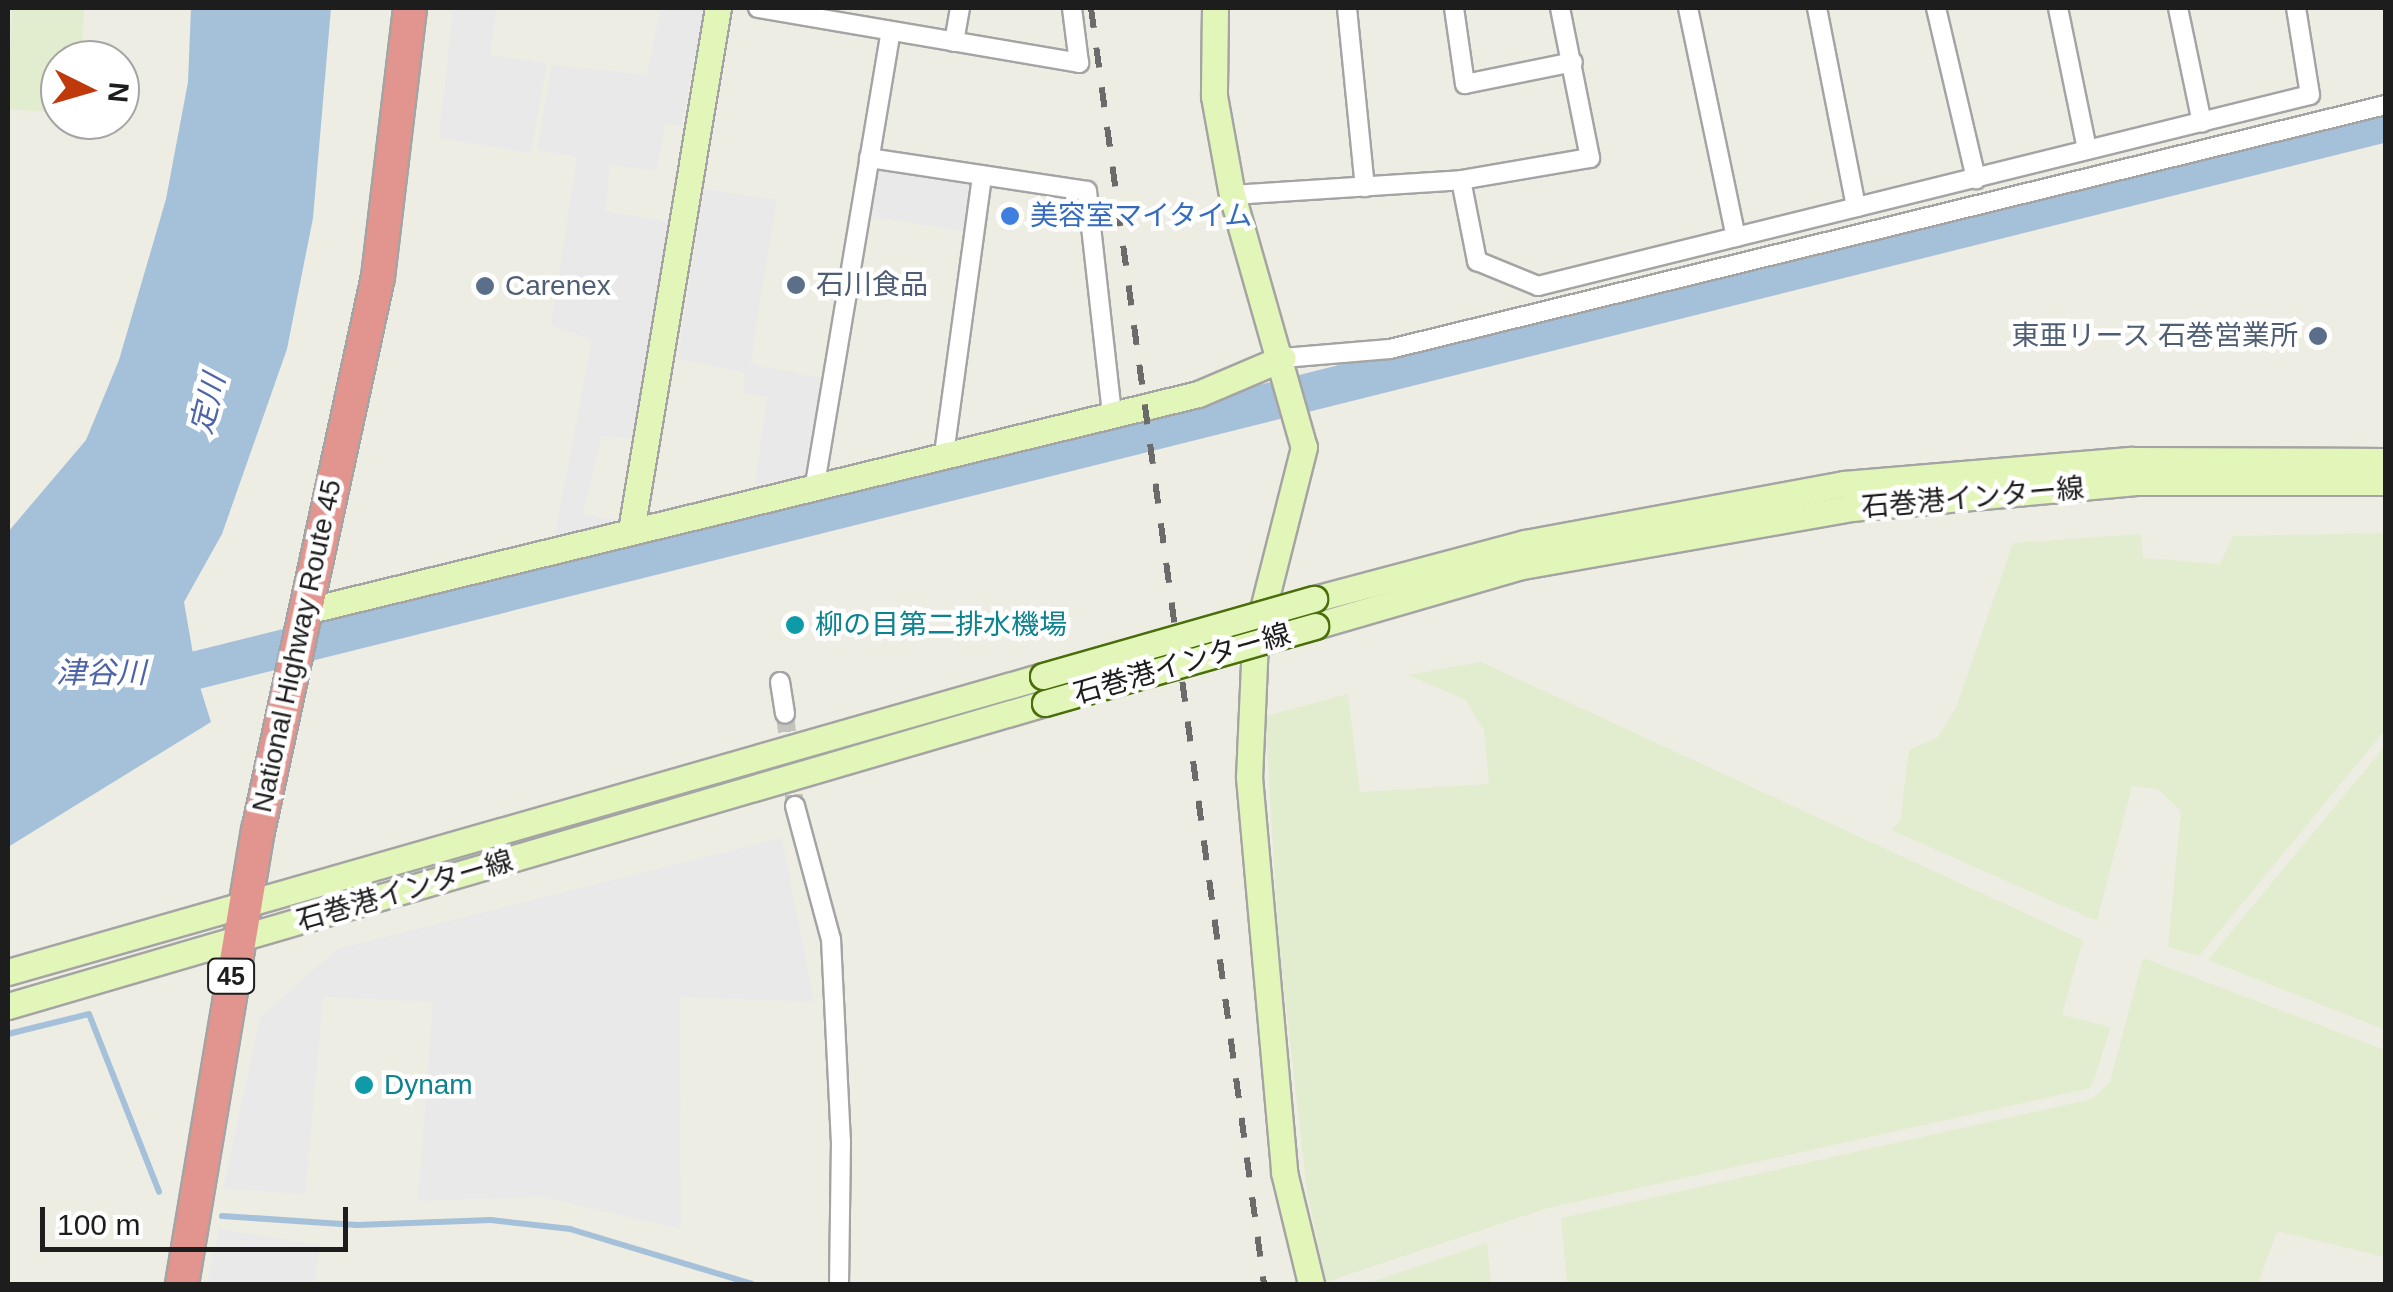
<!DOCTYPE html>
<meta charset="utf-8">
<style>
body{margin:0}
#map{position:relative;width:2393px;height:1292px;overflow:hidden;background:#eeede3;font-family:Helvetica,"Noto Sans JP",sans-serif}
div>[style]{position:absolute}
.farmland>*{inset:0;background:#e2eccf}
.parking>*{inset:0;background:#e9e9e9;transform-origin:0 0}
.water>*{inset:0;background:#a5c0d9}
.stream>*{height:6px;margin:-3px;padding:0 3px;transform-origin:3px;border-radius:3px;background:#a5c0d9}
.river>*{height:38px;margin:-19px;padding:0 19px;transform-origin:19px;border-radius:19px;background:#a5c0d9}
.street-tunnel>*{height:18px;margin-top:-9px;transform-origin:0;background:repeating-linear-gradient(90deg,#c4c3bb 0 18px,transparent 0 27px)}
.roads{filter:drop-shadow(2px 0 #a4a4a4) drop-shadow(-2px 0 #a4a4a4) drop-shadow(0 2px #a4a4a4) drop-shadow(0 -2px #a4a4a4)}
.street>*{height:18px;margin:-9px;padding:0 9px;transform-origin:9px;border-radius:9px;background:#fff}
.secondary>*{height:25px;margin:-12.5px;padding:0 12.5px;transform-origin:12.5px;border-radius:12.5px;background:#e3f6b9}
.highway>*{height:32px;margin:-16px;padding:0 16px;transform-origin:16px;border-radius:16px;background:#e2948e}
.rail>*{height:6px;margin-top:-3px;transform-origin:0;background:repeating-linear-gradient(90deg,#6b6b6b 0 20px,transparent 0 40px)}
.bridges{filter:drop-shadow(2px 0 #496e0a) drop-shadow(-2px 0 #496e0a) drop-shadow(0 2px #496e0a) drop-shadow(0 -2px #496e0a)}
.secondary-bridge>*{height:25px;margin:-12.5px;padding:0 12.5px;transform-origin:12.5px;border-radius:12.5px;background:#e3f6b9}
.dots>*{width:28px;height:28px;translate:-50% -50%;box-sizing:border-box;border:5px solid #fff;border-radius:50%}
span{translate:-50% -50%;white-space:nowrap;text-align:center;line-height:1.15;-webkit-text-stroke:9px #fff;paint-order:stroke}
.shield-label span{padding:2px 8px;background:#fff;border:2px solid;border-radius:8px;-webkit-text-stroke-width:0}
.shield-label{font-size:25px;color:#1d1d1d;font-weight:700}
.shop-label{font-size:28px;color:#366cbe}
.left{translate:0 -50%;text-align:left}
.service-label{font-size:28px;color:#4e5e75}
.right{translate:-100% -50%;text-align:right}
.street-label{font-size:28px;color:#1d1d1d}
.culture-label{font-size:28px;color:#0d838f}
.water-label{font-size:30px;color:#4e64a8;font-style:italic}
.frame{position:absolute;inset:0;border:10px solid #1d1d1d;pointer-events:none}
.north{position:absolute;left:40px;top:40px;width:100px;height:100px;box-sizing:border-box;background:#fff;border:2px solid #a5a5a5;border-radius:50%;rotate:95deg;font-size:28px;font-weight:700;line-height:40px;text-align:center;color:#1d1d1d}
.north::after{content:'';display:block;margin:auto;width:35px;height:45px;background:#c0390a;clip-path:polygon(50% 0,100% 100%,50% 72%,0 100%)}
.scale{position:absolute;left:40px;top:1207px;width:308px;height:45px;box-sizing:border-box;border:5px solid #1d1d1d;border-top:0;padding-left:12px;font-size:30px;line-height:35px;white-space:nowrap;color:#1d1d1d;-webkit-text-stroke:8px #fff;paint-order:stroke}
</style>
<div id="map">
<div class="farmland">
<i style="clip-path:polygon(12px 8px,84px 8px,82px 60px,60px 60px,60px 113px,8px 109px)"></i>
<i style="clip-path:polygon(2385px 533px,2385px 730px,2199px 956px,2168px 947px,2181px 811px,2158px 789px,2132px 786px,2097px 921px,1891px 830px,1900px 821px,1909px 750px,1937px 738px,1956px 708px,2013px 543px,2141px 534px,2143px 558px,2220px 564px,2233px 536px)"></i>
<i style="clip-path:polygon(1481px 662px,2083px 940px,2062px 1015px,2111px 1027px,2091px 1088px,1548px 1208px,1326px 1282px,1307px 1191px,1279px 945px,1265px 716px,1348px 694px,1360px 792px,1489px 784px,1484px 731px,1466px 700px,1408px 675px)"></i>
<i style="clip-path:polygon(2385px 746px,2385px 1030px,2208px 960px)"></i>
<i style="clip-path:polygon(2143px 958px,2385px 1050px,2385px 1257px,2277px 1231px,2258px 1284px,1567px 1284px,1561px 1218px,2092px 1099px,2110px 1082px)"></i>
<i style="clip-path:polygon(1487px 1243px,1491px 1284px,1366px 1284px,1387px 1277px)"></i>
</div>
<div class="parking">
<i style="clip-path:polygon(453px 8px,496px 8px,490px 55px,547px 63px,531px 153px,439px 138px)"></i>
<i style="clip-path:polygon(661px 8px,705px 8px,681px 125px,666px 124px,656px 171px,610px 165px,605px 211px,671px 222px,639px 439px,602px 436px,583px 514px,618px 520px,554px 539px,592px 340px,551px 325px,577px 157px,537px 150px,552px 65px,647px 75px)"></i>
<i style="left:877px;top:166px;width:97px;height:51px;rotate:9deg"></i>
<i style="clip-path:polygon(704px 189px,777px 200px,750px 364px,821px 378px,810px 469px,802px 477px,755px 484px,767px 397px,744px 393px,745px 373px,678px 359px)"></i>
<i style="clip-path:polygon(782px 838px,814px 1002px,680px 997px,681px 1229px,542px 1197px,418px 1201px,433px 1002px,323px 997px,305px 1194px,223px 1189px,260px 1017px,337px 949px)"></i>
<i style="clip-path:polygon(219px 1229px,320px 1245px,314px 1284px,207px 1284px)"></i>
</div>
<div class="water">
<i style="clip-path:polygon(191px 8px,331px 8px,313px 218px,287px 349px,222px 534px,184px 602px,193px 654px,207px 678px,199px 684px,211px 722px,8px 847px,8px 532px,86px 440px,119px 360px,166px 199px,188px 82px)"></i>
</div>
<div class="stream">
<i style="left:8px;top:1034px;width:83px;rotate:-13.9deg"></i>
<i style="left:89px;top:1014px;width:191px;rotate:68.5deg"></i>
<i style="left:222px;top:1216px;width:135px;rotate:3.8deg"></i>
<i style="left:357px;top:1225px;width:134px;rotate:-2.1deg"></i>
<i style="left:491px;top:1220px;width:80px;rotate:6.5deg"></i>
<i style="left:570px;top:1229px;width:190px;rotate:16.8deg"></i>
</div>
<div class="river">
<i style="left:157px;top:680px;width:2298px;rotate:-14.03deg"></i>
</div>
<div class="street-tunnel">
<i style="left:785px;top:714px;width:93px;rotate:83.8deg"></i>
</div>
<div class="roads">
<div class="street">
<i style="left:758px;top:8px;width:326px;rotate:9.7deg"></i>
<i style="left:1079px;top:63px;width:55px;rotate:-97.3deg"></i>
<i style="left:1347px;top:8px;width:180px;rotate:84.3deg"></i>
<i style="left:1454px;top:8px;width:77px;rotate:81.8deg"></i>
<i style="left:1465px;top:84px;width:110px;rotate:-11.5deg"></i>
<i style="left:1688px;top:8px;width:234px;rotate:78.2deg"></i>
<i style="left:1817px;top:8px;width:203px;rotate:78.9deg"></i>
<i style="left:1936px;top:8px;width:176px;rotate:76.8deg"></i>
<i style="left:2058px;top:8px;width:144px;rotate:78.4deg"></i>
<i style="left:2178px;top:8px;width:117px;rotate:78.2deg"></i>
<i style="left:954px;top:42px;width:35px;rotate:-80deg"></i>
<i style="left:869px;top:158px;width:220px;rotate:8.6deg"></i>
<i style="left:1087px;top:191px;width:223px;rotate:83.6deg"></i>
<i style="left:1461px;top:180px;width:83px;rotate:78.8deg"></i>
<i style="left:1477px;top:261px;width:66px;rotate:22.3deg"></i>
<i style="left:1538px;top:286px;width:795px;rotate:-13.9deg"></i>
<i style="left:2310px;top:95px;width:88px;rotate:-99.1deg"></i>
<i style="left:1232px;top:195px;width:229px;rotate:-3.7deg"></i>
<i style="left:1461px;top:180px;width:131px;rotate:-9.7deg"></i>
<i style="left:1590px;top:158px;width:153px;rotate:-101.3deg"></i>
<i style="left:1283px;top:358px;width:107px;rotate:-4.8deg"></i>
<i style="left:1390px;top:349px;width:1025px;rotate:-13.77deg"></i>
<i style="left:944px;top:454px;width:281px;rotate:-82.2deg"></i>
<i style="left:814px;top:490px;width:465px;rotate:-80.5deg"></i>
<i style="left:780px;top:682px;width:32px;rotate:81deg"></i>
<i style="left:795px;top:806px;width:138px;rotate:74.9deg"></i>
<i style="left:831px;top:939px;width:202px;rotate:87.2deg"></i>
<i style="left:841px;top:1141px;width:143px;rotate:90.8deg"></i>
</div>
<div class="secondary">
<i style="left:1215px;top:8px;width:88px;rotate:90.7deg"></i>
<i style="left:1214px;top:96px;width:101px;rotate:79.7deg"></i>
<i style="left:1232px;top:195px;width:262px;rotate:74.1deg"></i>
<i style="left:1304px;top:447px;width:200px;rotate:104.2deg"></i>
<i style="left:1255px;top:641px;width:136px;rotate:92.5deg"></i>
<i style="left:1249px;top:777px;width:397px;rotate:84.9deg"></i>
<i style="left:1284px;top:1172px;width:115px;rotate:76.4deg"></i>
<i style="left:631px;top:531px;width:530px;rotate:-80.56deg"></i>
<i style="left:1314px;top:599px;width:218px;rotate:-14.9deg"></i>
<i style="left:1525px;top:543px;width:324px;rotate:-10.5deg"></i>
<i style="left:1844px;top:484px;width:289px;rotate:-4.8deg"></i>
<i style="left:2132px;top:460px;width:254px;rotate:0.2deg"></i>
<i style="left:302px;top:612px;width:922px;rotate:-13.67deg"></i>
<i style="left:1198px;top:394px;width:92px;rotate:-23deg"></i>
<i style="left:1315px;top:626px;width:216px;rotate:-16.2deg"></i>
<i style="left:1522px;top:566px;width:334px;rotate:-10deg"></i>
<i style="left:1851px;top:508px;width:289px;rotate:-5.2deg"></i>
<i style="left:2139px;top:482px;width:247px"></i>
<i style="left:8px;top:972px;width:1076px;rotate:-15.96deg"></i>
<i style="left:8px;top:1006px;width:1080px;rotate:-16.29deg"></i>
</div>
<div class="highway">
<i style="left:182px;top:1284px;width:459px;rotate:-80.5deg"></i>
<i style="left:258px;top:831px;width:567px;rotate:-77.78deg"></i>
<i style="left:378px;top:277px;width:271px;rotate:-83.2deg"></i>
</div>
</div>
<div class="rail">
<i style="left:1091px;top:8px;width:1288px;rotate:82.28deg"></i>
</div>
<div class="bridges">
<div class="secondary-bridge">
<i style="left:1043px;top:676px;width:282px;rotate:-15.9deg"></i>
<i style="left:1045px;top:703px;width:281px;rotate:-15.9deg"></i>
</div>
</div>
<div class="dots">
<i style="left:1010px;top:216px;background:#3f7fe0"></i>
<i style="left:796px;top:285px;background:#5c6f8a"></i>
<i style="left:485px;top:286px;background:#5c6f8a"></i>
<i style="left:2318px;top:336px;background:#5c6f8a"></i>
<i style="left:795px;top:625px;background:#0f9aa8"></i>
<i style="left:364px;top:1085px;background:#0f9aa8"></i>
</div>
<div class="shield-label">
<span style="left:231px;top:976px">45</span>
</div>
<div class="shop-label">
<span class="left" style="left:1030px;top:216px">美容室マイタイム</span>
</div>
<div class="service-label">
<span class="left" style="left:816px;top:285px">石川食品</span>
<span class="left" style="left:505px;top:286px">Carenex</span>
<span class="right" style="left:2298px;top:336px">東亜リース 石巻営業所</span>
</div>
<div class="street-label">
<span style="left:1973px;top:498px;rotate:-5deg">石巻港インター線</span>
<span style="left:297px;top:646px;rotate:-78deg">National Highway Route 45</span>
<span style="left:1182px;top:664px;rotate:-16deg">石巻港インター線</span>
<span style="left:405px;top:891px;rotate:-16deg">石巻港インター線</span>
</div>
<div class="culture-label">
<span class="left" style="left:815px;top:625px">柳の目第二排水機場</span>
<span class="left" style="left:384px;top:1085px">Dynam</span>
</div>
<div class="water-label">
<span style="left:208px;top:404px;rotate:-76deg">定川</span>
<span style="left:101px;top:673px">津谷川</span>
</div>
<div class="frame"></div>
<div class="north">N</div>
<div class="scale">100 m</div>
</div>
